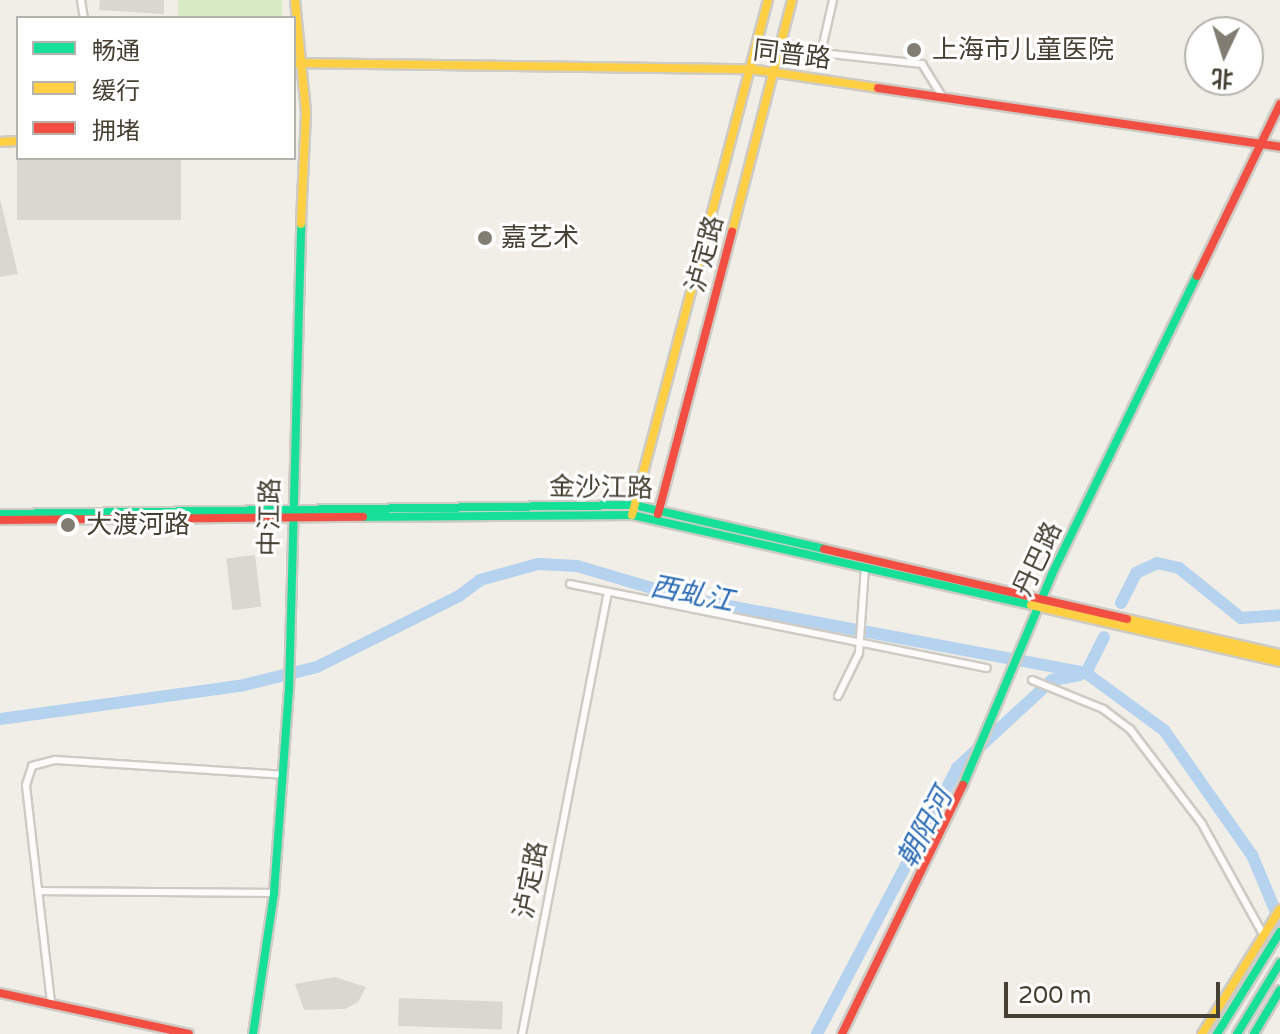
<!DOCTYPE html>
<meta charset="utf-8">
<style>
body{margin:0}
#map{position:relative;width:1280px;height:1034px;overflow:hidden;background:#f0eee6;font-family:"Varela Round","Noto Sans SC",sans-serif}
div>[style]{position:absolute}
.green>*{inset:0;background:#d9ebc5;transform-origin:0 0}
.river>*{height:12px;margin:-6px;padding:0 6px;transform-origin:6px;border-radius:6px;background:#b5d2ef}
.building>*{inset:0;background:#d9d7cf;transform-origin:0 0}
.roads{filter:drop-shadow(2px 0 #cdcbc4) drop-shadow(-2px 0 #cdcbc4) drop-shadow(0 2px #cdcbc4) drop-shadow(0 -2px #cdcbc4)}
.street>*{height:6px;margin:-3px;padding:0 3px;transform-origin:3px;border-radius:3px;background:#fdfcfb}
.fast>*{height:8px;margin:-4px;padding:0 4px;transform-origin:4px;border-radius:4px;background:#16e098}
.slow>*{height:8px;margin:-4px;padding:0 4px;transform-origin:4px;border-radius:4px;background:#ffcf43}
.jam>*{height:8px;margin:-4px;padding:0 4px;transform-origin:4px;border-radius:4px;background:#f24e42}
.dots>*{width:22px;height:22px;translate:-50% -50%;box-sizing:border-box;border:4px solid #fff;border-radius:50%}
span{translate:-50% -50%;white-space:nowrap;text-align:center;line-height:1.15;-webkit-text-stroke:6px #fff;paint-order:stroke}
.poi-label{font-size:26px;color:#454033}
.left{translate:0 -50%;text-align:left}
.street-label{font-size:26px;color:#454033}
.water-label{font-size:28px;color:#296ab4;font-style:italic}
.legend{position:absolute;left:16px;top:16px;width:280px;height:144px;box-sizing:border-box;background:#fff;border:2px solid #b5b3ad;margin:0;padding:10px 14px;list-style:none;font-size:24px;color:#454033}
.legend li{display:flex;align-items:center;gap:16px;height:40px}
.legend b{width:40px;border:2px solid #b5b3ad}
.north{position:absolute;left:1184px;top:16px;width:80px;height:80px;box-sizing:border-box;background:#fff;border:2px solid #b5b3ad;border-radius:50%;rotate:184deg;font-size:22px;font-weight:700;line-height:32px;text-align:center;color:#454033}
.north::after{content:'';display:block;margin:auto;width:28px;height:36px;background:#817d72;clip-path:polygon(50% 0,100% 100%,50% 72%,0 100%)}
.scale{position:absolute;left:1004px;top:982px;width:216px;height:36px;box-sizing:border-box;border:4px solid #454033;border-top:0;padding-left:10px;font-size:24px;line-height:28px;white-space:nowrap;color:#454033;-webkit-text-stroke:6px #fff;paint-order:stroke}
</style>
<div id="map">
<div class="green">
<i style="left:178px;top:0;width:104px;height:18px"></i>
</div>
<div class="river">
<i style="left:1121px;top:603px;width:34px;rotate:-63deg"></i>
<i style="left:1136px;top:573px;width:23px;rotate:-25deg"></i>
<i style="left:1157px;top:563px;width:23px;rotate:13deg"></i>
<i style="left:1179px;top:568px;width:80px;rotate:38.9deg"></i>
<i style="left:1241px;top:618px;width:39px;rotate:-4deg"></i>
<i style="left:1086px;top:673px;width:40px;rotate:-63.4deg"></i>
<i style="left:0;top:719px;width:246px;rotate:-7.9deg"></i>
<i style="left:244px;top:685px;width:75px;rotate:-13.9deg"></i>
<i style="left:317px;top:667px;width:159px;rotate:-26.6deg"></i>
<i style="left:459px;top:596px;width:26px;rotate:-37deg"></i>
<i style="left:480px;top:580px;width:60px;rotate:-15.4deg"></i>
<i style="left:538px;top:564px;width:39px;rotate:3deg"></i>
<i style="left:577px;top:566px;width:114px;rotate:16.4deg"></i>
<i style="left:686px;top:598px;width:407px;rotate:10.6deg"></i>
<i style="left:1086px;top:673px;width:97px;rotate:36.2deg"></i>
<i style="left:1164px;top:730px;width:153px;rotate:54.9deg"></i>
<i style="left:1252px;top:855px;width:73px;rotate:67.3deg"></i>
<i style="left:817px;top:1034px;width:301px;rotate:-62.2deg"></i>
<i style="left:957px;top:768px;width:129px;rotate:-42.8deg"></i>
<i style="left:1052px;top:680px;width:27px;rotate:-10deg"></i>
</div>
<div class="building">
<i style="clip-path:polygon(100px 0,164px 0,164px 14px,99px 10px)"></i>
<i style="left:17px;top:158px;width:164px;height:62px"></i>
<i style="clip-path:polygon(0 199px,18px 274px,0 277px)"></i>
<i style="left:255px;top:555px;width:52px;height:29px;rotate:83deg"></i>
<i style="clip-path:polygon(335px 977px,366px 987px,358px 1002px,345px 1009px,304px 1010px,295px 984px)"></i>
<i style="left:399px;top:998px;width:104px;height:28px;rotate:2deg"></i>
</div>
<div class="roads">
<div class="street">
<i style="left:81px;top:0;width:18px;rotate:81deg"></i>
<i style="left:833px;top:0;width:54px;rotate:102.8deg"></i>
<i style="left:821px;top:53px;width:102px;rotate:6.2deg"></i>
<i style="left:922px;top:64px;width:38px;rotate:58deg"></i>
<i style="left:570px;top:584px;width:425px;rotate:11.4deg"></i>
<i style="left:1032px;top:680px;width:77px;rotate:22.2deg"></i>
<i style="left:1103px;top:709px;width:34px;rotate:37deg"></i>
<i style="left:1130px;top:729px;width:119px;rotate:52.8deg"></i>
<i style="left:1202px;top:824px;width:126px;rotate:61deg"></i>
<i style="left:838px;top:696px;width:48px;rotate:-64deg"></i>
<i style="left:859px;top:653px;width:85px;rotate:-86deg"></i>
<i style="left:38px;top:891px;width:236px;rotate:0.5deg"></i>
<i style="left:51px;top:1002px;width:218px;rotate:-96.6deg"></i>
<i style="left:26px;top:785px;width:20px;rotate:-72deg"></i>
<i style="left:32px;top:766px;width:24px;rotate:-15deg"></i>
<i style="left:55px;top:760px;width:229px;rotate:3.7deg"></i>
<i style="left:522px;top:1034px;width:450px;rotate:-79deg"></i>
</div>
<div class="fast">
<i style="left:0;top:514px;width:634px;rotate:-0.81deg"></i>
<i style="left:634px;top:505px;width:195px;rotate:13deg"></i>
<i style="left:363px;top:517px;width:269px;rotate:-0.4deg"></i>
<i style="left:632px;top:515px;width:409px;rotate:12.7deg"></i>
<i style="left:963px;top:785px;width:229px;rotate:-67.1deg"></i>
<i style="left:1052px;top:574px;width:331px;rotate:-64.1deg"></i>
<i style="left:253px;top:1034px;width:143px;rotate:-81.5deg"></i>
<i style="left:274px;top:893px;width:203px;rotate:-85.8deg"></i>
<i style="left:289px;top:691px;width:467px;rotate:-88.5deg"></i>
<i style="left:1217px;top:1034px;width:120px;rotate:-58.3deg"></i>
<i style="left:1237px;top:1034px;width:83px;rotate:-58.8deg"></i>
<i style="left:1254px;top:1034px;width:51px;rotate:-59.4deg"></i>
</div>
<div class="slow">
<i style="left:295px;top:0;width:114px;rotate:84.4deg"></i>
<i style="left:306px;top:113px;width:111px;rotate:92.6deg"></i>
<i style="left:294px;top:63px;width:456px;rotate:0.8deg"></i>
<i style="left:750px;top:69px;width:129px;rotate:8.4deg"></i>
<i style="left:0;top:142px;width:18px;rotate:-3deg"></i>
<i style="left:732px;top:232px;width:240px;rotate:-75.5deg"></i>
<i style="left:632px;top:515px;width:533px;rotate:-75.21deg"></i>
<i style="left:1031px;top:605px;width:255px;rotate:12.9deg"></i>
<i style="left:1127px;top:619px;width:157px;rotate:12.9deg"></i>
<i style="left:1202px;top:1034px;width:147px;rotate:-58deg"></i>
</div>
<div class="jam">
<i style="left:878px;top:88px;width:406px;rotate:8.3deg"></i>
<i style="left:1197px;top:276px;width:191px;rotate:-64.2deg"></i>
<i style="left:658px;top:514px;width:292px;rotate:-75.3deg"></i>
<i style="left:0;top:520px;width:363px;rotate:-0.5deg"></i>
<i style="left:824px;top:549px;width:311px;rotate:13deg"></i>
<i style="left:0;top:993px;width:193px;rotate:12.2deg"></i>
<i style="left:842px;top:1034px;width:277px;rotate:-64.1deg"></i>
</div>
</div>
<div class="dots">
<i style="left:914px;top:50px;background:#817d72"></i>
<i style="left:485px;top:238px;background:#817d72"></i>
<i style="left:68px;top:525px;background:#817d72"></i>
</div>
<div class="poi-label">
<span class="left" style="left:932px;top:50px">上海市儿童医院</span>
<span class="left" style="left:501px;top:238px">嘉艺术</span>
<span class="left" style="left:86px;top:525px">大渡河路</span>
</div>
<div class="street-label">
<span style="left:792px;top:55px;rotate:7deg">同普路</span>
<span style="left:705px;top:254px;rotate:-75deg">泸定路</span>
<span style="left:601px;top:488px;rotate:1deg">金沙江路</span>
<span style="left:270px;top:517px;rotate:-89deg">中江路</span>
<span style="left:1038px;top:559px;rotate:-65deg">丹巴路</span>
<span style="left:531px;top:880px;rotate:-79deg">泸定路</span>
</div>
<div class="water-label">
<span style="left:692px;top:594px;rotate:11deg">西虬江</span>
<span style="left:925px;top:828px;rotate:-62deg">朝阳河</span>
</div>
<ul class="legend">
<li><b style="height:10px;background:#16e098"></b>畅通</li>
<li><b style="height:10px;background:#ffcf43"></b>缓行</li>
<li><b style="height:10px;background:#f24e42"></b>拥堵</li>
</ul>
<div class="north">北</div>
<div class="scale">200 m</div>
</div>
